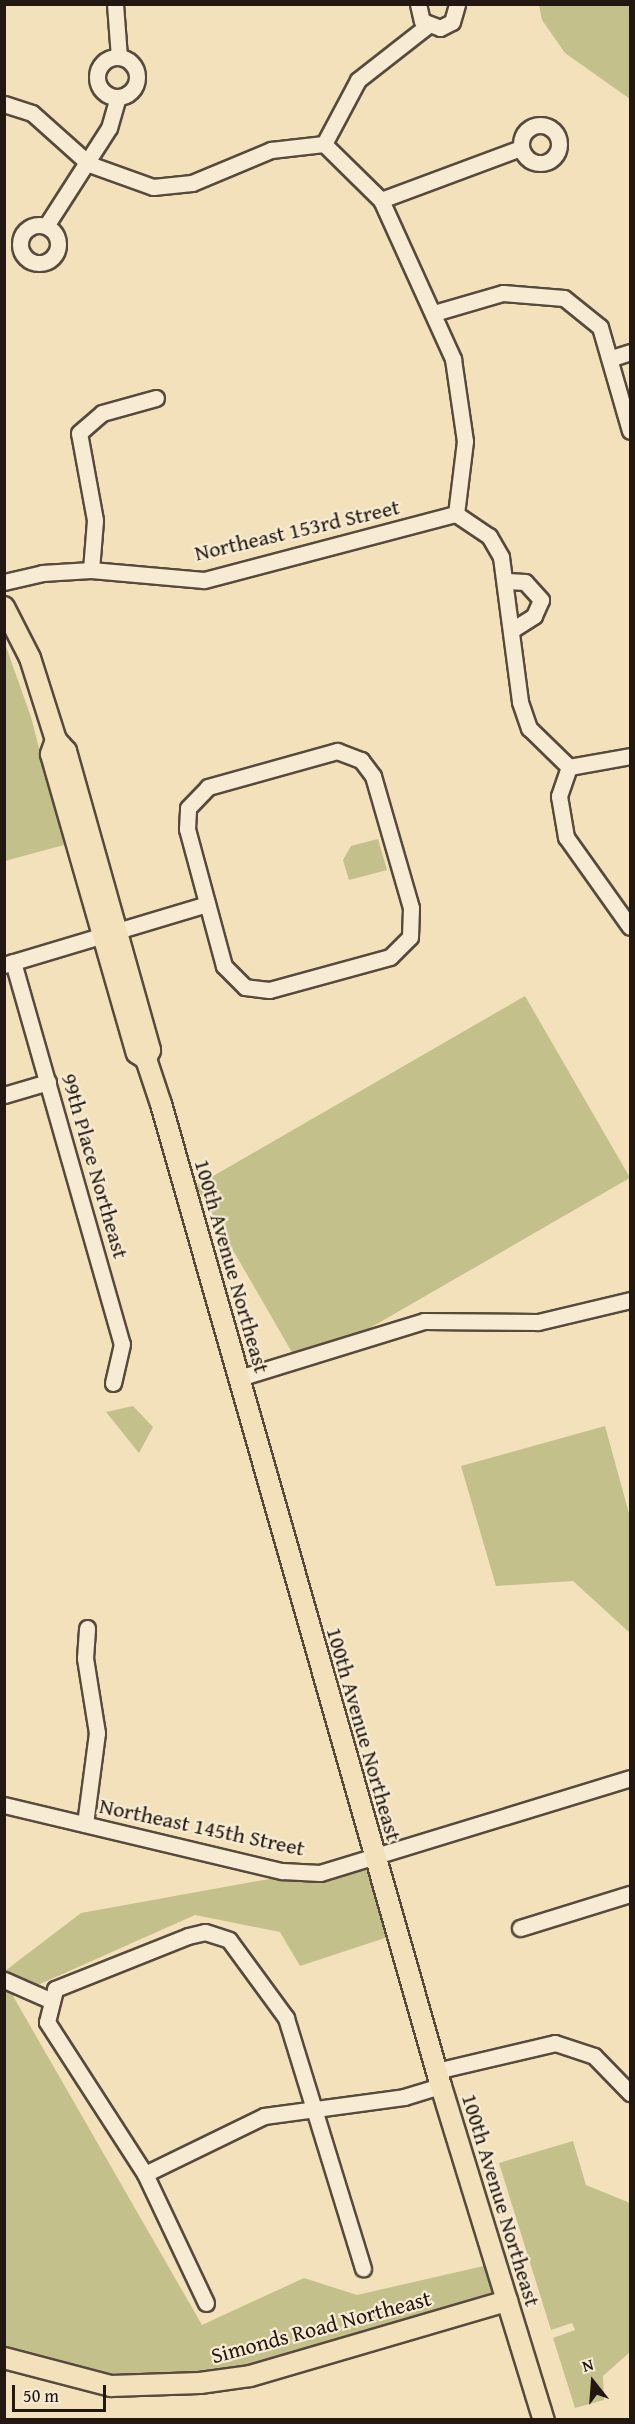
<!DOCTYPE html>
<style>
body{margin:0}
#map{position:relative;width:635px;height:2424px;overflow:hidden;background:#f2e1bb;font-family:"Gentium Book Plus",serif}
div>[style]{position:absolute}
.green>*{inset:0;background:#c3c08b;transform-origin:0 0}
.roads{filter:drop-shadow(2px 0 #574a3c) drop-shadow(-2px 0 #574a3c) drop-shadow(0 2px #574a3c) drop-shadow(0 -2px #574a3c)}
.minor>*{height:15px;margin:-7.5px;padding:0 7.5px;transform-origin:7.5px;border-radius:7.5px;background:#f7ecd3}
.minor>.ring{margin:-7.5px;padding:0;box-sizing:content-box;background:none;border:15px solid #f7ecd3;border-radius:50%}
.major>*{height:20px;margin:-10px;padding:0 10px;transform-origin:10px;border-radius:10px;background:#f2e1bb}
span{translate:-50% -50%;white-space:nowrap;text-align:center;line-height:1.15;-webkit-text-stroke:4.5px #f7ecd3;paint-order:stroke}
.street-label{font-size:22px;color:#231711}
.frame{position:absolute;inset:0;border:6px solid #231711;pointer-events:none}
.north{position:absolute;left:563px;top:2352px;width:60px;height:60px;-webkit-text-stroke:4px #f7ecd3;paint-order:stroke;rotate:343deg;font-size:16px;font-weight:700;line-height:24px;text-align:center;color:#231711}
.north::after{content:'';display:block;margin:auto;width:21px;height:27px;background:#231711;clip-path:polygon(50% 0,100% 100%,50% 72%,0 100%)}
.scale{position:absolute;left:12px;top:2385px;width:94px;height:27px;box-sizing:border-box;border:3px solid #231711;border-top:0;padding-left:8px;font-size:18px;line-height:21px;white-space:nowrap;color:#231711;-webkit-text-stroke:4px #f7ecd3;paint-order:stroke}
</style>
<div id="map">
<div class="green">
<i style="clip-path:polygon(539px 5px,630px 5px,630px 99px,565px 53px,542px 20px)"></i>
<i style="clip-path:polygon(5px 644px,31px 717px,64px 845px,5px 861px)"></i>
<i style="clip-path:polygon(378px 839px,387px 870px,349px 880px,343px 860px,351px 846px)"></i>
<i style="left:525px;top:996px;width:210px;height:380px;rotate:60deg"></i>
<i style="clip-path:polygon(133px 1406px,153px 1427px,139px 1453px,106px 1412px)"></i>
<i style="clip-path:polygon(605px 1426px,630px 1517px,630px 1633px,573px 1581px,496px 1586px,461px 1466px)"></i>
<i style="clip-path:polygon(374px 1860px,397px 1934px,300px 1966px,280px 1932px,195px 1915px,13px 1996px,202px 2325px,304px 2278px,357px 2295px,488px 2265px,493px 2292px,250px 2376px,163px 2386px,5px 2358px,5px 1971px,81px 1913px)"></i>
<i style="clip-path:polygon(573px 2141px,586px 2185px,630px 2203px,630px 2352px,603px 2376px,604px 2400px,575px 2408px,553px 2338px,575px 2330px,572px 2323px,551px 2330px,499px 2163px)"></i>
</div>
<div class="roads">
<div class="minor">
<i style="left:115px;top:4px;width:53px;rotate:85.7deg"></i>
<i style="left:418px;top:4px;width:17px;rotate:77deg"></i>
<i style="left:422px;top:21px;width:19px;rotate:21deg"></i>
<i style="left:440px;top:28px;width:13px;rotate:-27deg"></i>
<i style="left:452px;top:22px;width:19px;rotate:-74deg"></i>
<i class="ring" style="left:97px;top:57px;width:25px;height:25px"></i>
<i style="left:4px;top:104px;width:29px;rotate:18deg"></i>
<i style="left:32px;top:113px;width:76px;rotate:41.8deg"></i>
<i style="left:89px;top:164px;width:68px;rotate:19.8deg"></i>
<i style="left:153px;top:187px;width:39px;rotate:-6deg"></i>
<i style="left:192px;top:183px;width:86px;rotate:-22.7deg"></i>
<i style="left:271px;top:150px;width:53px;rotate:-6.5deg"></i>
<i class="ring" style="left:521px;top:125px;width:23px;height:23px"></i>
<i style="left:324px;top:144px;width:80px;rotate:44.5deg"></i>
<i style="left:381px;top:200px;width:175px;rotate:65.6deg"></i>
<i style="left:453px;top:359px;width:83px;rotate:81.7deg"></i>
<i style="left:465px;top:441px;width:74px;rotate:97deg"></i>
<i style="left:456px;top:514px;width:40px;rotate:34deg"></i>
<i style="left:489px;top:536px;width:24px;rotate:60deg"></i>
<i style="left:501px;top:557px;width:146px;rotate:82.5deg"></i>
<i style="left:520px;top:702px;width:28px;rotate:71deg"></i>
<i style="left:529px;top:728px;width:56px;rotate:44.3deg"></i>
<i style="left:569px;top:767px;width:62px;rotate:-10.2deg"></i>
<i style="left:324px;top:144px;width:72px;rotate:-62deg"></i>
<i style="left:358px;top:80px;width:88px;rotate:-38deg"></i>
<i style="left:381px;top:200px;width:149px;rotate:-20.4deg"></i>
<i class="ring" style="left:20px;top:225px;width:23px;height:23px"></i>
<i style="left:46px;top:226px;width:117px;rotate:-57.3deg"></i>
<i style="left:109px;top:128px;width:32px;rotate:-74deg"></i>
<i style="left:434px;top:313px;width:72px;rotate:-16.2deg"></i>
<i style="left:503px;top:293px;width:61px;rotate:4.7deg"></i>
<i style="left:564px;top:298px;width:46px;rotate:38.9deg"></i>
<i style="left:600px;top:327px;width:108px;rotate:73.9deg"></i>
<i style="left:612px;top:358px;width:19px;rotate:-18deg"></i>
<i style="left:91px;top:570px;width:50px;rotate:-85.4deg"></i>
<i style="left:95px;top:520px;width:88px;rotate:-100.4deg"></i>
<i style="left:79px;top:433px;width:30px;rotate:-41deg"></i>
<i style="left:102px;top:413px;width:56px;rotate:-15.5deg"></i>
<i style="left:507px;top:581px;width:18px;rotate:3deg"></i>
<i style="left:525px;top:582px;width:24px;rotate:48deg"></i>
<i style="left:541px;top:600px;width:17px;rotate:114deg"></i>
<i style="left:534px;top:616px;width:26px;rotate:148deg"></i>
<i style="left:4px;top:582px;width:39px;rotate:-13deg"></i>
<i style="left:42px;top:573px;width:49px;rotate:-3.5deg"></i>
<i style="left:91px;top:570px;width:113px;rotate:5.1deg"></i>
<i style="left:204px;top:580px;width:260px;rotate:-14.7deg"></i>
<i style="left:337px;top:751px;width:26px;rotate:21deg"></i>
<i style="left:361px;top:760px;width:20px;rotate:53deg"></i>
<i style="left:373px;top:776px;width:137px;rotate:73.9deg"></i>
<i style="left:411px;top:908px;width:29px;rotate:92deg"></i>
<i style="left:410px;top:937px;width:28px;rotate:135deg"></i>
<i style="left:390px;top:957px;width:125px;rotate:164.7deg"></i>
<i style="left:269px;top:990px;width:24px;rotate:-173deg"></i>
<i style="left:245px;top:987px;width:30px;rotate:-135deg"></i>
<i style="left:224px;top:966px;width:142px;rotate:-105.1deg"></i>
<i style="left:187px;top:829px;width:21px;rotate:-87deg"></i>
<i style="left:188px;top:808px;width:29px;rotate:-46deg"></i>
<i style="left:208px;top:787px;width:134px;rotate:-15.6deg"></i>
<i style="left:569px;top:767px;width:31px;rotate:109deg"></i>
<i style="left:559px;top:796px;width:42px;rotate:80.3deg"></i>
<i style="left:566px;top:837px;width:110px;rotate:54.6deg"></i>
<i style="left:13px;top:962px;width:397px;rotate:74.1deg"></i>
<i style="left:122px;top:1344px;width:40px;rotate:103deg"></i>
<i style="left:4px;top:965px;width:212px;rotate:-16.7deg"></i>
<i style="left:4px;top:1095px;width:46px;rotate:-16.5deg"></i>
<i style="left:239px;top:1378px;width:194px;rotate:-17.1deg"></i>
<i style="left:424px;top:1321px;width:114px;rotate:0.5deg"></i>
<i style="left:538px;top:1322px;width:95px;rotate:-13.4deg"></i>
<i style="left:4px;top:1805px;width:286px;rotate:13.4deg"></i>
<i style="left:282px;top:1871px;width:38px;rotate:3deg"></i>
<i style="left:320px;top:1873px;width:324px;rotate:-17deg"></i>
<i style="left:85px;top:1824px;width:92px;rotate:-82.5deg"></i>
<i style="left:97px;top:1733px;width:76px;rotate:-99.1deg"></i>
<i style="left:85px;top:1658px;width:30px;rotate:-86deg"></i>
<i style="left:520px;top:1928px;width:115px;rotate:-17.2deg"></i>
<i style="left:4px;top:1980px;width:52px;rotate:23.6deg"></i>
<i style="left:436px;top:2071px;width:122px;rotate:-13.2deg"></i>
<i style="left:555px;top:2043px;width:41px;rotate:18.4deg"></i>
<i style="left:594px;top:2056px;width:52px;rotate:45.8deg"></i>
<i style="left:145px;top:2174px;width:132px;rotate:-26deg"></i>
<i style="left:264px;top:2116px;width:141px;rotate:-7.7deg"></i>
<i style="left:404px;top:2097px;width:39px;rotate:-17deg"></i>
<i style="left:206px;top:2303px;width:143px;rotate:-115.3deg"></i>
<i style="left:145px;top:2174px;width:181px;rotate:-122.8deg"></i>
<i style="left:47px;top:2022px;width:34px;rotate:-76deg"></i>
<i style="left:55px;top:1989px;width:143px;rotate:-21.7deg"></i>
<i style="left:188px;top:1936px;width:17px;rotate:-13deg"></i>
<i style="left:205px;top:1932px;width:25px;rotate:18deg"></i>
<i style="left:229px;top:1940px;width:97px;rotate:53.8deg"></i>
<i style="left:286px;top:2018px;width:262px;rotate:72.9deg"></i>
</div>
<div class="major">
<i style="left:4px;top:607px;width:57px;rotate:63deg"></i>
<i style="left:30px;top:658px;width:86px;rotate:72.4deg"></i>
<i style="left:56px;top:740px;width:15px;rotate:48deg"></i>
<i style="left:66px;top:751px;width:311px;rotate:74.3deg"></i>
<i style="left:150px;top:1050px;width:10px;rotate:114deg"></i>
<i style="left:56px;top:740px;width:15px;rotate:110deg"></i>
<i style="left:51px;top:754px;width:311px;rotate:74deg"></i>
<i style="left:137px;top:1053px;width:11px;rotate:34deg"></i>
<i style="left:146px;top:1059px;width:47px;rotate:71.6deg"></i>
<i style="left:161px;top:1104px;width:1021px;rotate:74.09deg"></i>
<i style="left:441px;top:2086px;width:350px;rotate:72.9deg"></i>
<i style="left:4px;top:2358px;width:111px;rotate:14.7deg"></i>
<i style="left:111px;top:2386px;width:89px;rotate:-1.9deg"></i>
<i style="left:200px;top:2383px;width:50px;rotate:-8deg"></i>
<i style="left:250px;top:2376px;width:268px;rotate:-16.3deg"></i>
</div>
</div>
<div class="street-label">
<span style="left:297px;top:530px;rotate:-13deg">Northeast 153rd Street</span>
<span style="left:95px;top:1166px;rotate:74deg">99th Place Northeast</span>
<span style="left:232px;top:1266px;rotate:74deg">100th Avenue Northeast</span>
<span style="left:364px;top:1734px;rotate:74deg">100th Avenue Northeast</span>
<span style="left:202px;top:1827px;rotate:12deg">Northeast 145th Street</span>
<span style="left:501px;top:2200px;rotate:73deg">100th Avenue Northeast</span>
<span style="left:321px;top:2327px;rotate:-15deg">Simonds Road Northeast</span>
</div>
<div class="frame"></div>
<div class="north">N</div>
<div class="scale">50 m</div>
</div>
